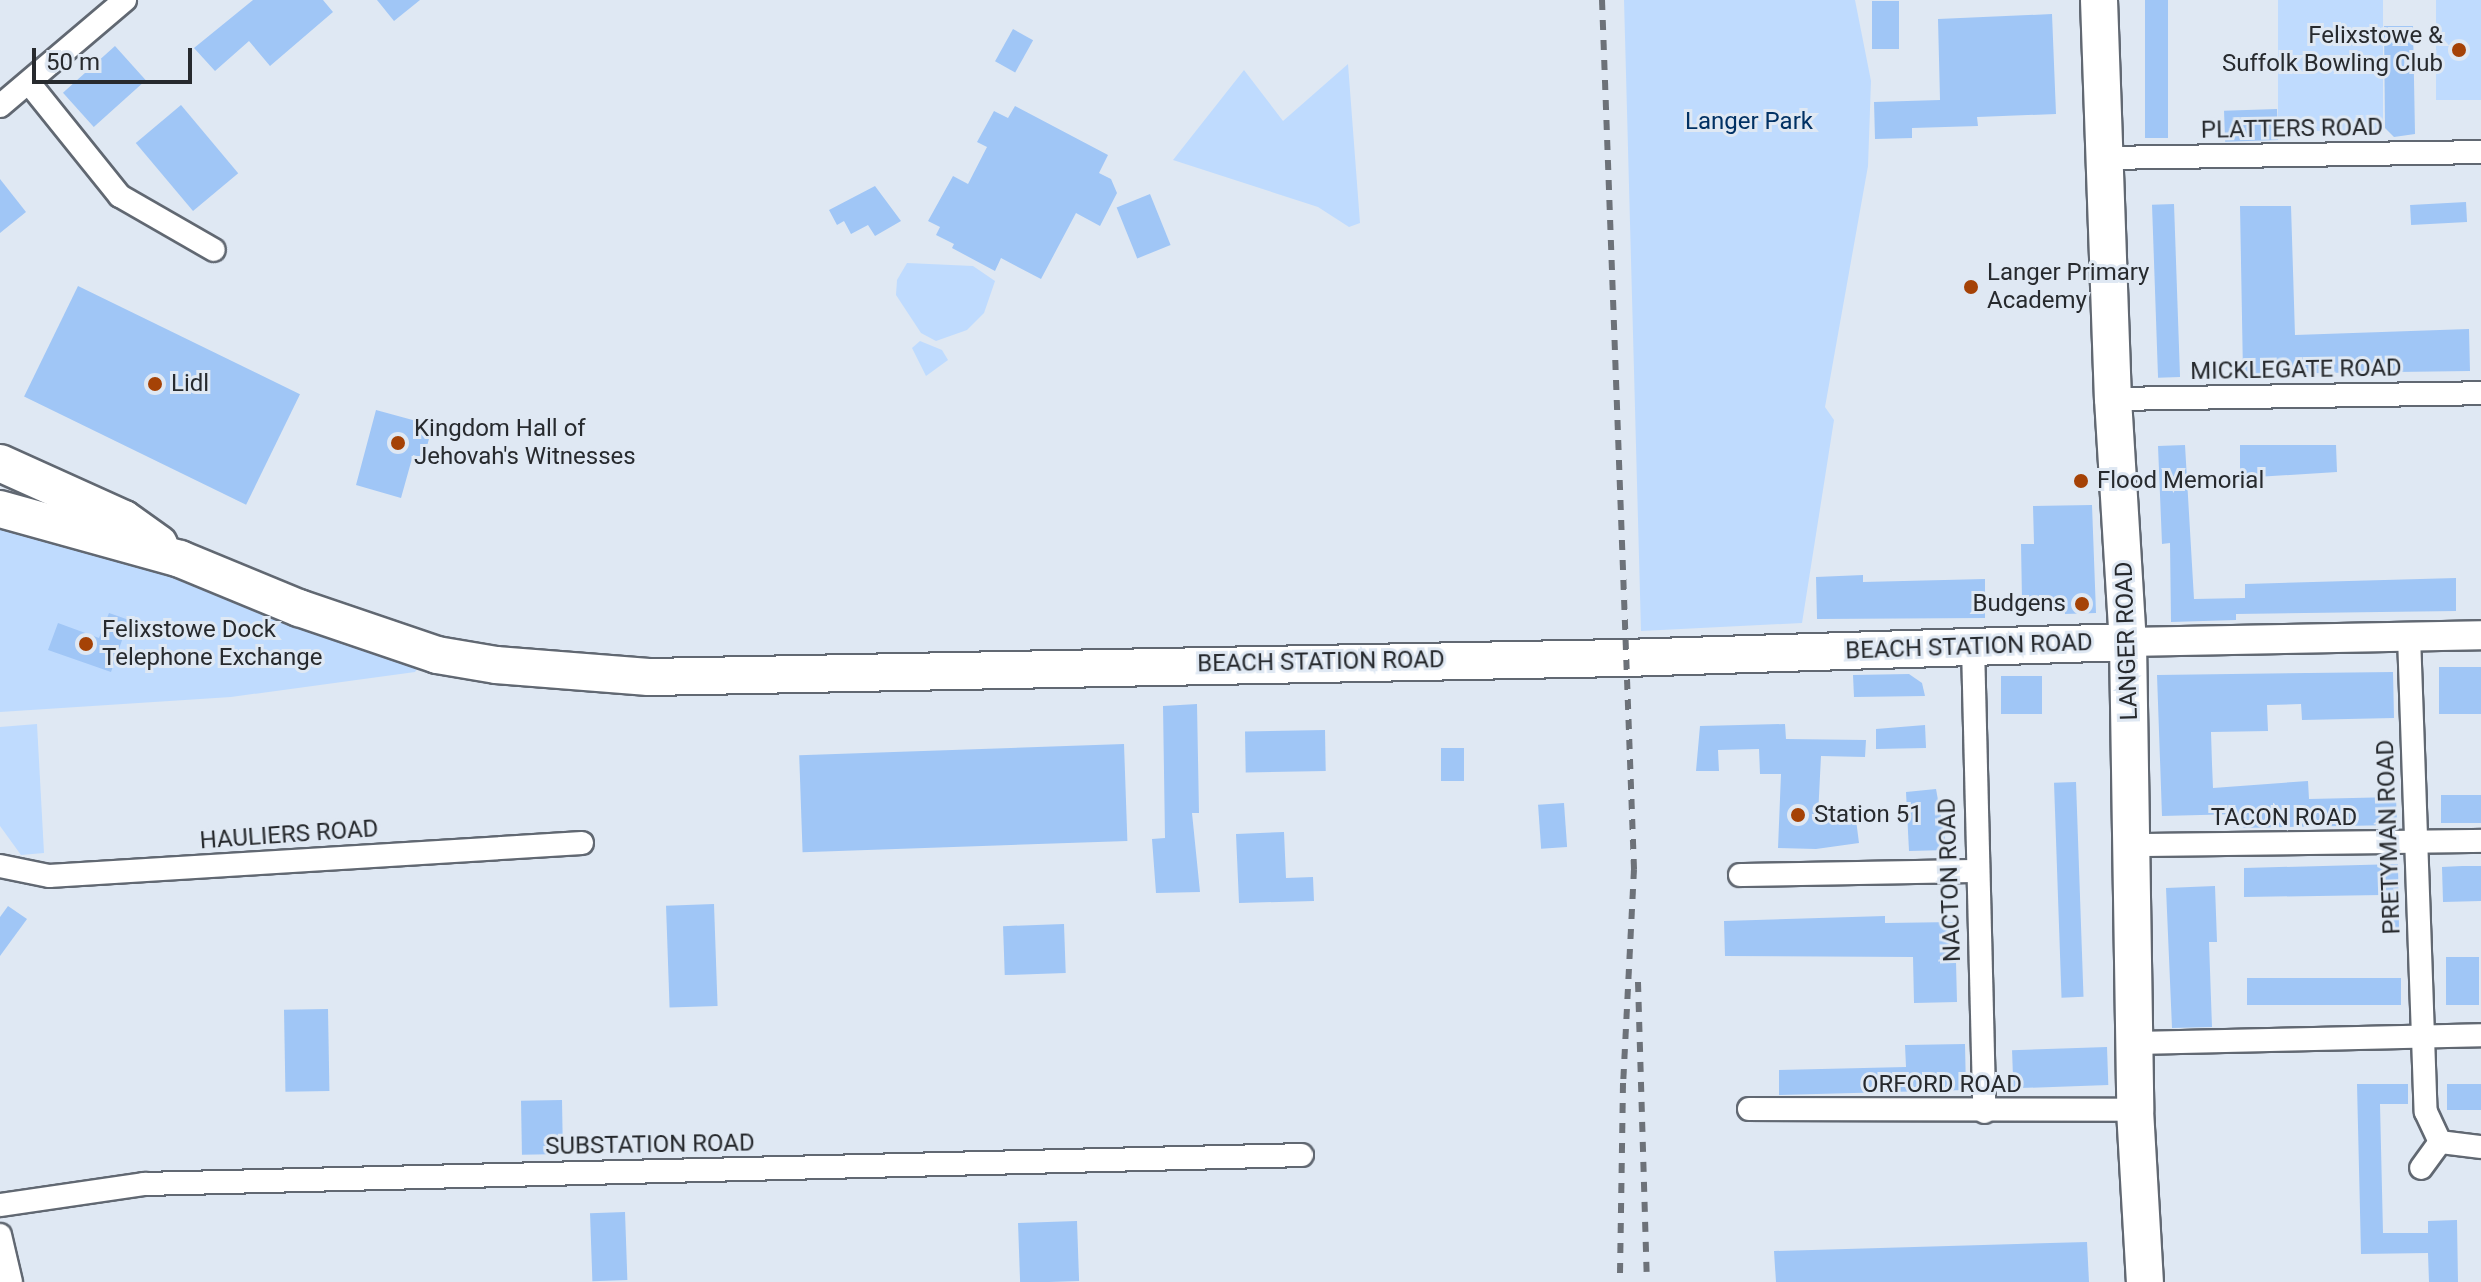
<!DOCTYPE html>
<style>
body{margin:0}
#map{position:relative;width:2481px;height:1282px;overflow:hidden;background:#dfe8f3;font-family:Roboto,sans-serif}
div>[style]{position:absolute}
.green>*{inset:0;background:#bfdbfe;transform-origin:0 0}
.building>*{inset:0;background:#a0c6f6;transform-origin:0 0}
.roads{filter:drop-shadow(2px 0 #616872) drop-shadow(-2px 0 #616872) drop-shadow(0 2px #616872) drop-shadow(0 -2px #616872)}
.minor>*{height:22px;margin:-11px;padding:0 11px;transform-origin:11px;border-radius:11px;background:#fff}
.tertiary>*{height:28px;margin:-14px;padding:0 14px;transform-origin:14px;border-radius:14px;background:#fff}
.primary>*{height:36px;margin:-18px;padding:0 18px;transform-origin:18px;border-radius:18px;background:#fff}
.rail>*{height:6px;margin-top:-3px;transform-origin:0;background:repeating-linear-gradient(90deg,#6d7279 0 10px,transparent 0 20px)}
.dots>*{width:22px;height:22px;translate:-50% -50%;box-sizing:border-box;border:4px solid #dfe8f3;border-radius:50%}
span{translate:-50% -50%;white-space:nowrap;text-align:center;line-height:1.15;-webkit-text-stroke:6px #dfe8f3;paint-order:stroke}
.poi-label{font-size:24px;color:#272a2e}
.right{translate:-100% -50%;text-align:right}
.left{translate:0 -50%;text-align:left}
.park-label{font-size:24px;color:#003164}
.street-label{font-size:24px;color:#272a2e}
.scale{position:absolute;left:32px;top:48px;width:160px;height:36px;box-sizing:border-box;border:4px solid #272a2e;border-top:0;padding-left:10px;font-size:24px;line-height:28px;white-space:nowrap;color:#272a2e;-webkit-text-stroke:6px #dfe8f3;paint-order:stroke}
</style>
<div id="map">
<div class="green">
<i style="clip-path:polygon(1624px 0,1855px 0,1871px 81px,1868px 166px,1825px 407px,1834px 420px,1802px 623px,1641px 631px)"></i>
<i style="left:2278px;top:0;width:105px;height:131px"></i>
<i style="left:2436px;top:0;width:45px;height:100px"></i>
<i style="clip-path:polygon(1348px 64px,1360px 223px,1349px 227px,1318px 207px,1173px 160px,1244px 70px,1283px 121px)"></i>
<i style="clip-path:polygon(907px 263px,973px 266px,995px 281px,984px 313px,967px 330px,936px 341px,921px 333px,896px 295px,897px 280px)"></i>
<i style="clip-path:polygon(920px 341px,942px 350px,948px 360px,926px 376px,912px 348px)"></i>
<i style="clip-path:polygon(0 509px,429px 652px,415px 672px,231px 697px,0 712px)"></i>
<i style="clip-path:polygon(37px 724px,44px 853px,21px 855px,0 826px,0 727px)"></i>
</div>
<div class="building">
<i style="clip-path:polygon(253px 0,323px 0,333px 12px,270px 66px,249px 41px,215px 71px,194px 48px)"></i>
<i style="clip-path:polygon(377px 0,420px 0,394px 21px)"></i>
<i style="left:2145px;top:0;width:23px;height:138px"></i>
<i style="left:1872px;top:1px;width:27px;height:48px"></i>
<i style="clip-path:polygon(2052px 14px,2056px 114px,1977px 117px,1978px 126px,1912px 128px,1912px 138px,1875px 139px,1874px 102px,1940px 100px,1938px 19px)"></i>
<i style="clip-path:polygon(2384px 26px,2413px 26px,2415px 134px,2394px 137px,2385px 128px)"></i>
<i style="left:1013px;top:29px;width:23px;height:37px;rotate:29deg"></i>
<i style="left:115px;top:46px;width:46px;height:70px;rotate:48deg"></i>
<i style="left:181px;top:105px;width:89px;height:59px;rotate:50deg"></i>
<i style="clip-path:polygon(1015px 106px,1108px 155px,1099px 173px,1111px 179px,1117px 193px,1100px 226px,1076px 213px,1041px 279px,1001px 258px,995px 271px,952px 248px,954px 244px,936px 235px,940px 227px,928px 221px,953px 176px,968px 184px,987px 147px,977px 142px,994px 111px,1008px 118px)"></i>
<i style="left:2277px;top:109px;width:31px;height:53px;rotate:88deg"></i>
<i style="clip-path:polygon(0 179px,26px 212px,0 233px)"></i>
<i style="clip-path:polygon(875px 186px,901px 221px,875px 236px,868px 225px,851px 234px,844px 221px,837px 225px,829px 210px)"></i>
<i style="left:1150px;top:194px;width:55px;height:36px;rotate:68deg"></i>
<i style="left:2466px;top:202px;width:20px;height:56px;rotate:87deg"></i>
<i style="left:2174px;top:204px;width:173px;height:22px;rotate:88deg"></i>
<i style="clip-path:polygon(2240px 206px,2291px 206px,2295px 335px,2469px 329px,2470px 371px,2243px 374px)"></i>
<i style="left:78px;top:286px;width:247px;height:123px;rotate:26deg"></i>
<i style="clip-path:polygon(376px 410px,420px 422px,418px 427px,431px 431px,424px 458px,413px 455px,401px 498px,356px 485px)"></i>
<i style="clip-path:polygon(2185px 445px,2194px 599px,2245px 598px,2245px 584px,2456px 578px,2456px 611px,2236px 614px,2236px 620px,2171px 622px,2170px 543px,2162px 544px,2158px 446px)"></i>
<i style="clip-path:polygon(2240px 445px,2336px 445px,2337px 472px,2240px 478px)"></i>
<i style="clip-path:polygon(2092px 505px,2096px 613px,2065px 614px,2064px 599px,2022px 601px,2021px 544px,2034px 544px,2033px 506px)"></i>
<i style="clip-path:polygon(1863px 575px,1863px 582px,1985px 579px,1985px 618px,1817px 619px,1816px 577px)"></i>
<i style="clip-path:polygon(109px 613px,129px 620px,111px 672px,48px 650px,58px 623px,99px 638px)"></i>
<i style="left:2439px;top:667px;width:42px;height:47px"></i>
<i style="clip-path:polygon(2393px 672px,2394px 718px,2302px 720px,2301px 704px,2267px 705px,2268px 731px,2211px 732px,2212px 764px,2213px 788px,2308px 781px,2309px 799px,2396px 797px,2397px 825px,2240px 828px,2239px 814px,2162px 816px,2157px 675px)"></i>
<i style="clip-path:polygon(1909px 674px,1922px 683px,1925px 696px,1854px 697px,1853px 675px)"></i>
<i style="left:2001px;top:676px;width:41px;height:38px"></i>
<i style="clip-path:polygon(1197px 704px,1199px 813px,1192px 813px,1200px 892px,1156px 893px,1152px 839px,1165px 838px,1163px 706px)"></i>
<i style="clip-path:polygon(1785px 724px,1786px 739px,1866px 740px,1865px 757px,1821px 756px,1818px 816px,1855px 812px,1859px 843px,1816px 849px,1778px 848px,1781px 774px,1760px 774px,1759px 749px,1718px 750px,1719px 771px,1696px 771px,1700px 726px)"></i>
<i style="clip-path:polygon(1925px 725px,1926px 748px,1876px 749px,1876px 729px)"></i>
<i style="left:1325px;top:730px;width:41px;height:80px;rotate:89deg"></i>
<i style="left:1124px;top:744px;width:97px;height:325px;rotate:88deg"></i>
<i style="left:1441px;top:748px;width:23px;height:33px"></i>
<i style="left:2076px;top:782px;width:215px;height:22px;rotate:88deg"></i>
<i style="clip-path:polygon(1936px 789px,1947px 850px,1909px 851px,1906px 792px)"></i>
<i style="left:2481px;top:795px;width:28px;height:40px;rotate:90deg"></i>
<i style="left:1564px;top:803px;width:44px;height:26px;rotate:86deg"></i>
<i style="clip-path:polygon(1284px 832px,1286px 878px,1313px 877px,1314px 901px,1239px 903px,1236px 834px)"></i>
<i style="clip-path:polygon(2398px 864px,2399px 928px,2382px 929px,2382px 895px,2244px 897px,2244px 868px)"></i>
<i style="clip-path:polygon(2462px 866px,2481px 866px,2481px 901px,2443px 902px,2442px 867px)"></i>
<i style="clip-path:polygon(2215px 886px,2217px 942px,2209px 942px,2212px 1027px,2172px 1028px,2166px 888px)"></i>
<i style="left:714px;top:904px;width:102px;height:48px;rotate:88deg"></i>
<i style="clip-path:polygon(8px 906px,27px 919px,0 956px,0 917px)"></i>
<i style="clip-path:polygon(1885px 916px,1885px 923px,1955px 922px,1957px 1002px,1914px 1003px,1913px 957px,1725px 956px,1724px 921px)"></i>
<i style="left:1064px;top:924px;width:49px;height:61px;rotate:88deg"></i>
<i style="left:2446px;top:957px;width:33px;height:48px"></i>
<i style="left:2401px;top:978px;width:27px;height:154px;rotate:90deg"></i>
<i style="left:328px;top:1009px;width:82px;height:44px;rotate:89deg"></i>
<i style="clip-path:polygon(1965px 1044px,1966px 1090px,1779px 1095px,1779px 1070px,1906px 1067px,1905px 1045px)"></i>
<i style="left:2107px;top:1047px;width:38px;height:95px;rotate:88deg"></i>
<i style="clip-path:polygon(2357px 1084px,2408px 1084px,2408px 1104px,2380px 1104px,2383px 1233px,2428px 1233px,2428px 1221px,2457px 1220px,2458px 1282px,2429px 1282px,2428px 1253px,2361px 1254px)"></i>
<i style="left:2481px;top:1084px;width:26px;height:34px;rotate:90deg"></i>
<i style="left:562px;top:1100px;width:54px;height:41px;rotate:89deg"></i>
<i style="left:625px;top:1212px;width:68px;height:35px;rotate:88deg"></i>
<i style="left:1077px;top:1221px;width:60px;height:59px;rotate:88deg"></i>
<i style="clip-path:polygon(2087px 1242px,2089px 1282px,1776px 1282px,1774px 1251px)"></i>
</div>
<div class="roads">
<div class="minor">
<i style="left:29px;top:83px;width:145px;rotate:51.2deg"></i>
<i style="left:120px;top:196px;width:108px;rotate:29.9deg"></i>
<i style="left:0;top:106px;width:164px;rotate:-40.3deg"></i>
<i style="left:2104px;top:158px;width:377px;rotate:-0.9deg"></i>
<i style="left:2113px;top:399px;width:368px;rotate:-0.9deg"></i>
<i style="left:2409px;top:636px;width:476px;rotate:88deg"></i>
<i style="left:2426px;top:1112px;width:33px;rotate:65deg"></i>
<i style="left:2440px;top:1142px;width:32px;rotate:126deg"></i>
<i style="left:1973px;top:646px;width:466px;rotate:88.6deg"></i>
<i style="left:2135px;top:845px;width:346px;rotate:-0.7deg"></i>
<i style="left:0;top:866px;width:50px;rotate:11.5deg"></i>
<i style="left:49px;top:876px;width:534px;rotate:-3.54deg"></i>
<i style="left:1740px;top:875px;width:236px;rotate:-1deg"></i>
<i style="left:2136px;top:1043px;width:345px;rotate:-1.3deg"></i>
<i style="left:1749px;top:1109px;width:386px;rotate:0.1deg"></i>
<i style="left:2440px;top:1142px;width:41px;rotate:7deg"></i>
<i style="left:0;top:1205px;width:146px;rotate:-8.3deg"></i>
<i style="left:144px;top:1184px;width:1158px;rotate:-1.43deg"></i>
<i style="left:0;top:1235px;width:48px;rotate:76.8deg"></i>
</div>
<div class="tertiary">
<i style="left:2128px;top:642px;width:353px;rotate:-1.1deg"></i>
</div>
<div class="primary">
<i style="left:2099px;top:0;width:399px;rotate:88deg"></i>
<i style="left:2113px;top:399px;width:243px;rotate:86.5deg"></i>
<i style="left:2128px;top:642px;width:468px;rotate:89.1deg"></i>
<i style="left:2135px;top:1110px;width:172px;rotate:86.7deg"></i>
<i style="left:0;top:463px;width:136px;rotate:24.3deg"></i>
<i style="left:124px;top:519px;width:43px;rotate:35.5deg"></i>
<i style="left:0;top:509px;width:187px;rotate:15.5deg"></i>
<i style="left:180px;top:559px;width:129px;rotate:22.4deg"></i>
<i style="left:299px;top:608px;width:146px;rotate:18.8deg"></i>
<i style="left:437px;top:655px;width:60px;rotate:9.6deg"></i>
<i style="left:496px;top:665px;width:153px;rotate:4.5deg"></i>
<i style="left:649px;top:677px;width:976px;rotate:-1.12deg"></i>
<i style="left:1625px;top:658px;width:503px;rotate:-1.82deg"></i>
</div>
</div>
<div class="rail">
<i style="left:1602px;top:0;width:870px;rotate:87.89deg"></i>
<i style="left:1634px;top:869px;width:214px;rotate:92.9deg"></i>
<i style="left:1623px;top:1083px;width:199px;rotate:90.9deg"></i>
<i style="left:1638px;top:982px;width:300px;rotate:88.3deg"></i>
</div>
<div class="dots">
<i style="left:2459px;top:50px;background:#a54206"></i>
<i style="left:1971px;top:287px;background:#a54206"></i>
<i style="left:155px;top:384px;background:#a54206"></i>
<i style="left:398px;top:443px;background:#a54206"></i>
<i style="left:2081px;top:481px;background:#a54206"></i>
<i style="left:2082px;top:604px;background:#a54206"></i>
<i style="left:86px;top:644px;background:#a54206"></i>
<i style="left:1798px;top:815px;background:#a54206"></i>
</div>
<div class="poi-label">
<span class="right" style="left:2443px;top:50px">Felixstowe &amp;<br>Suffolk Bowling Club</span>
<span class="left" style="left:1987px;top:287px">Langer Primary<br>Academy</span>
<span class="left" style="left:171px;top:384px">Lidl</span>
<span class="left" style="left:414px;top:443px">Kingdom Hall of<br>Jehovah's Witnesses</span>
<span class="left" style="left:2097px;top:481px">Flood Memorial</span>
<span class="right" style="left:2066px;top:604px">Budgens</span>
<span class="left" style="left:102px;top:644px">Felixstowe Dock<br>Telephone Exchange</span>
<span class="left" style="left:1814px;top:815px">Station 51</span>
</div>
<div class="park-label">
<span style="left:1749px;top:122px">Langer Park</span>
</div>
<div class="street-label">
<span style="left:2292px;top:129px;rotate:-1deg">PLATTERS ROAD</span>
<span style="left:2296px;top:370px;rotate:-1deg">MICKLEGATE ROAD</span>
<span style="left:2127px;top:641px;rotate:-92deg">LANGER ROAD</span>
<span style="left:1969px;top:647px;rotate:-2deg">BEACH STATION ROAD</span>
<span style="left:1321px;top:662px;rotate:-1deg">BEACH STATION ROAD</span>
<span style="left:2284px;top:818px">TACON ROAD</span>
<span style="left:289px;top:835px;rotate:-4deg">HAULIERS ROAD</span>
<span style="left:2389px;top:837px;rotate:-92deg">PRETYMAN ROAD</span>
<span style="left:1950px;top:880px;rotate:-92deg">NACTON ROAD</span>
<span style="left:1942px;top:1085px">ORFORD ROAD</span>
<span style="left:650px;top:1145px;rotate:-1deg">SUBSTATION ROAD</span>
</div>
<div class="scale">50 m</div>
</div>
